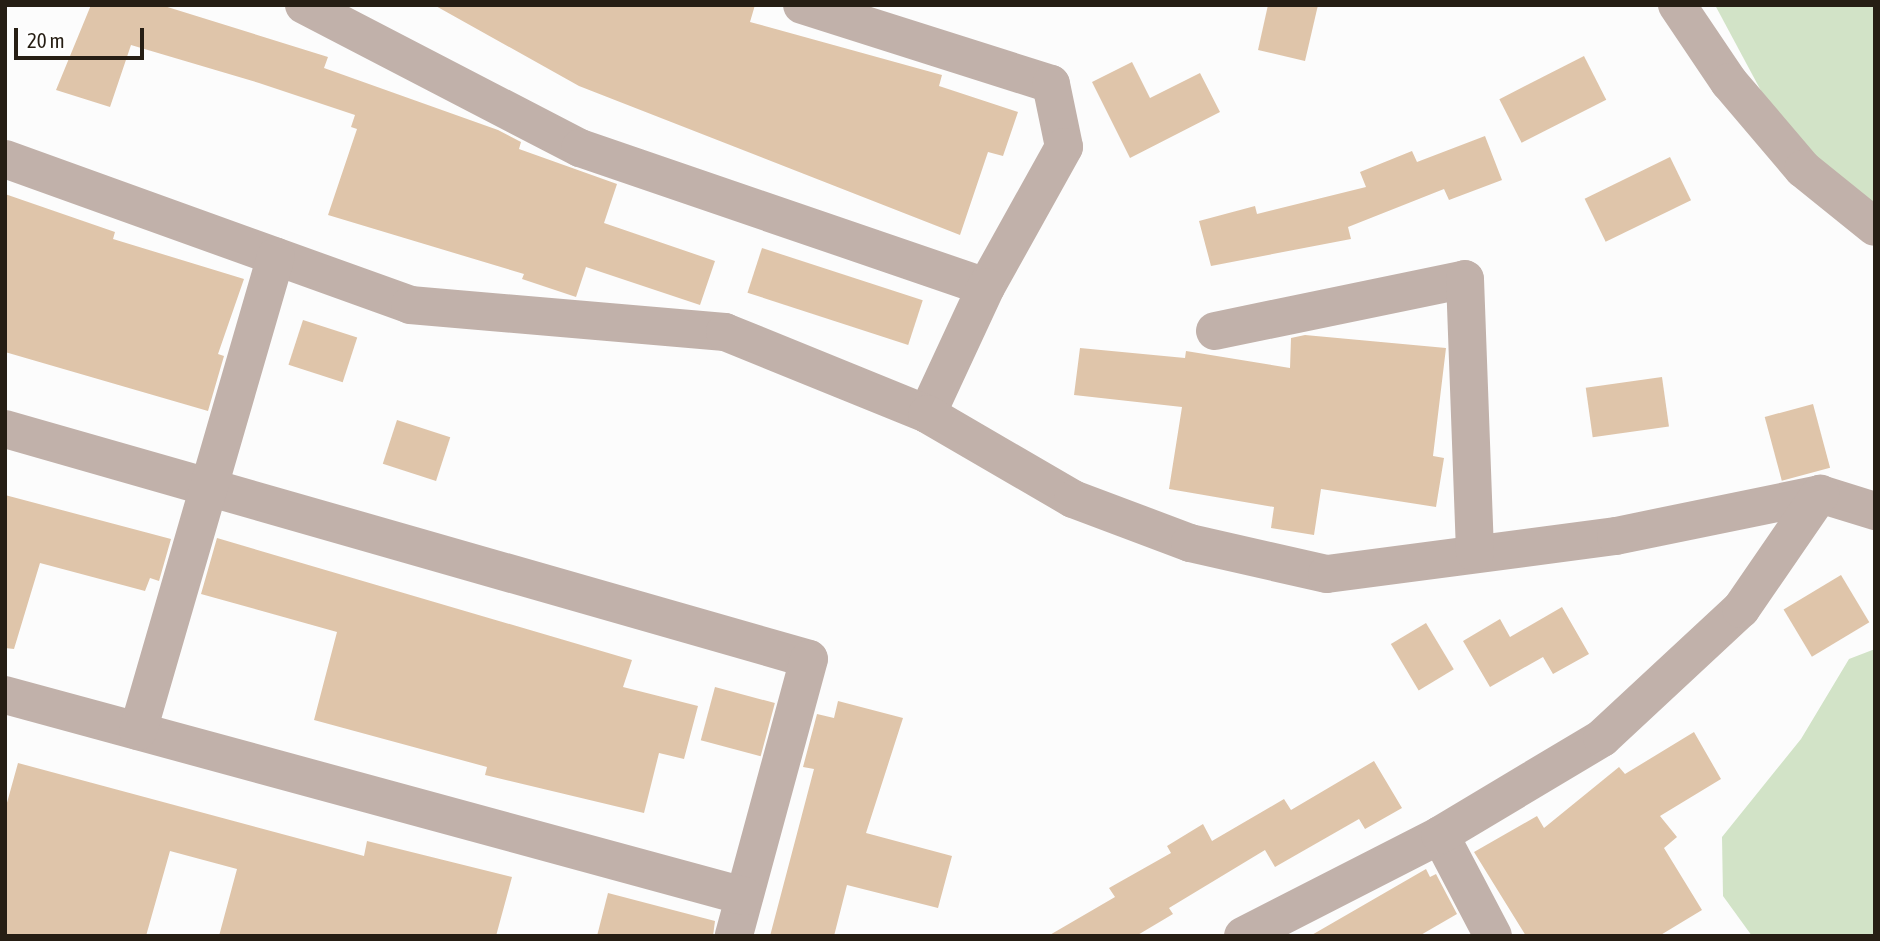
<!DOCTYPE html>
<style>
body{margin:0}
#map{position:relative;width:1880px;height:941px;overflow:hidden;background:#fcfcfc;font-family:"Asap Condensed",sans-serif}
div>[style]{position:absolute}
.green>*{inset:0;background:#d2e3c7}
.building>*{inset:0;background:#dfc5aa;transform-origin:0 0}
.minor>*{height:38px;margin:-19px;padding:0 19px;transform-origin:19px;border-radius:19px;background:#c1b1aa}
span{translate:-50% -50%;white-space:nowrap;text-align:center;line-height:1.15;-webkit-text-stroke:7px #fff;paint-order:stroke}
.frame{position:absolute;inset:0;border:7px solid #261e14;pointer-events:none}
.scale{position:absolute;left:14px;top:28px;width:130px;height:32px;box-sizing:border-box;border:4px solid #261e14;border-top:0;padding-left:9px;font-size:21px;line-height:24px;white-space:nowrap;color:#261e14;-webkit-text-stroke:5px #fff;paint-order:stroke}
</style>
<div id="map">
<div class="green">
<i style="clip-path:polygon(1715px 5px,1875px 5px,1875px 214px,1803px 169px)"></i>
<i style="clip-path:polygon(1875px 649px,1875px 936px,1752px 936px,1723px 896px,1722px 837px,1801px 739px,1849px 659px)"></i>
</div>
<div class="building">
<i style="clip-path:polygon(91px 5px,161px 5px,328px 57px,324px 68px,498px 130px,521px 142px,519px 149px,617px 184px,604px 223px,715px 261px,700px 305px,586px 267px,576px 297px,522px 279px,524px 274px,328px 215px,357px 129px,351px 127px,355px 115px,259px 83px,131px 45px,110px 107px,56px 90px)"></i>
<i style="clip-path:polygon(434px 5px,755px 5px,750px 22px,942px 75px,939px 86px,1018px 112px,1003px 156px,988px 152px,960px 235px,579px 86px)"></i>
<i style="clip-path:polygon(1268px 5px,1318px 5px,1305px 61px,1258px 50px)"></i>
<i style="left:1584px;top:56px;width:49px;height:95px;rotate:63deg"></i>
<i style="clip-path:polygon(1132px 62px,1150px 98px,1200px 73px,1220px 112px,1130px 158px,1092px 82px)"></i>
<i style="clip-path:polygon(1485px 136px,1502px 180px,1449px 200px,1444px 189px,1348px 227px,1351px 239px,1211px 266px,1199px 221px,1255px 206px,1257px 214px,1366px 187px,1360px 172px,1412px 151px,1417px 162px)"></i>
<i style="left:1670px;top:157px;width:48px;height:95px;rotate:64deg"></i>
<i style="clip-path:polygon(5px 194px,115px 232px,113px 239px,244px 279px,218px 354px,224px 356px,208px 411px,5px 352px)"></i>
<i style="left:762px;top:248px;width:169px;height:47px;rotate:18deg"></i>
<i style="left:303px;top:320px;width:57px;height:47px;rotate:18deg"></i>
<i style="clip-path:polygon(1305px 335px,1446px 348px,1433px 456px,1444px 458px,1436px 507px,1321px 489px,1314px 535px,1271px 528px,1274px 507px,1169px 489px,1182px 407px,1074px 395px,1080px 348px,1185px 358px,1186px 351px,1290px 368px,1291px 338px)"></i>
<i style="left:1662px;top:377px;width:50px;height:77px;rotate:82deg"></i>
<i style="left:1813px;top:404px;width:66px;height:50px;rotate:75deg"></i>
<i style="left:397px;top:420px;width:56px;height:46px;rotate:18deg"></i>
<i style="clip-path:polygon(5px 495px,171px 539px,159px 581px,150px 578px,145px 591px,40px 563px,14px 649px,5px 648px)"></i>
<i style="clip-path:polygon(217px 538px,632px 660px,623px 687px,698px 706px,684px 759px,659px 753px,644px 813px,485px 775px,487px 767px,314px 720px,337px 632px,201px 594px)"></i>
<i style="left:1841px;top:575px;width:55px;height:67px;rotate:59deg"></i>
<i style="clip-path:polygon(1562px 607px,1589px 654px,1553px 674px,1543px 657px,1490px 687px,1463px 641px,1500px 619px,1510px 637px)"></i>
<i style="left:1426px;top:623px;width:54px;height:41px;rotate:59deg"></i>
<i style="left:715px;top:687px;width:62px;height:55px;rotate:15deg"></i>
<i style="clip-path:polygon(838px 701px,903px 718px,866px 833px,952px 856px,938px 908px,847px 885px,834px 936px,770px 936px,814px 769px,803px 767px,817px 714px,834px 718px)"></i>
<i style="clip-path:polygon(1694px 732px,1721px 779px,1660px 816px,1677px 837px,1664px 848px,1702px 910px,1659px 936px,1526px 936px,1474px 852px,1537px 816px,1544px 828px,1619px 767px,1625px 774px)"></i>
<i style="clip-path:polygon(1374px 761px,1402px 808px,1365px 829px,1359px 819px,1275px 867px,1265px 850px,1169px 908px,1173px 914px,1136px 936px,1048px 936px,1115px 897px,1109px 888px,1171px 853px,1167px 846px,1203px 824px,1212px 841px,1284px 799px,1291px 810px)"></i>
<i style="clip-path:polygon(18px 763px,364px 856px,367px 841px,512px 877px,496px 936px,219px 936px,237px 869px,170px 851px,146px 936px,5px 936px,5px 810px)"></i>
<i style="clip-path:polygon(1426px 869px,1430px 877px,1436px 874px,1457px 914px,1419px 936px,1310px 936px)"></i>
<i style="clip-path:polygon(608px 893px,715px 921px,713px 936px,597px 936px)"></i>
</div>
<div class="minor">
<i style="left:304px;top:5px;width:311px;rotate:27.4deg"></i>
<i style="left:580px;top:148px;width:429px;rotate:18.9deg"></i>
<i style="left:802px;top:5px;width:261px;rotate:17.6deg"></i>
<i style="left:1051px;top:84px;width:64px;rotate:78.3deg"></i>
<i style="left:1064px;top:147px;width:160px;rotate:119.1deg"></i>
<i style="left:986px;top:287px;width:140px;rotate:114.9deg"></i>
<i style="left:1677px;top:5px;width:93px;rotate:56deg"></i>
<i style="left:1729px;top:82px;width:114px;rotate:49.6deg"></i>
<i style="left:1803px;top:169px;width:92px;rotate:38.9deg"></i>
<i style="left:5px;top:159px;width:431px;rotate:19.8deg"></i>
<i style="left:410px;top:305px;width:316px;rotate:4.9deg"></i>
<i style="left:725px;top:332px;width:218px;rotate:22.1deg"></i>
<i style="left:927px;top:414px;width:169px;rotate:30.2deg"></i>
<i style="left:1073px;top:499px;width:125px;rotate:20.6deg"></i>
<i style="left:1190px;top:543px;width:140px;rotate:12.8deg"></i>
<i style="left:1327px;top:574px;width:291px;rotate:-7.5deg"></i>
<i style="left:1616px;top:536px;width:208px;rotate:-11.6deg"></i>
<i style="left:1820px;top:494px;width:58px;rotate:17.2deg"></i>
<i style="left:1215px;top:331px;width:255px;rotate:-11.7deg"></i>
<i style="left:1465px;top:279px;width:274px;rotate:87.9deg"></i>
<i style="left:5px;top:429px;width:836px;rotate:15.96deg"></i>
<i style="left:809px;top:659px;width:287px;rotate:105.2deg"></i>
<i style="left:5px;top:695px;width:766px;rotate:15.22deg"></i>
<i style="left:138px;top:731px;width:494px;rotate:-73.8deg"></i>
<i style="left:1440px;top:835px;width:114px;rotate:62.3deg"></i>
<i style="left:1243px;top:936px;width:221px;rotate:-27.1deg"></i>
<i style="left:1440px;top:835px;width:189px;rotate:-30.9deg"></i>
<i style="left:1602px;top:738px;width:190px;rotate:-42.9deg"></i>
<i style="left:1741px;top:609px;width:140px;rotate:-55.5deg"></i>
</div>
<div class="frame"></div>
<div class="scale">20 m</div>
</div>
